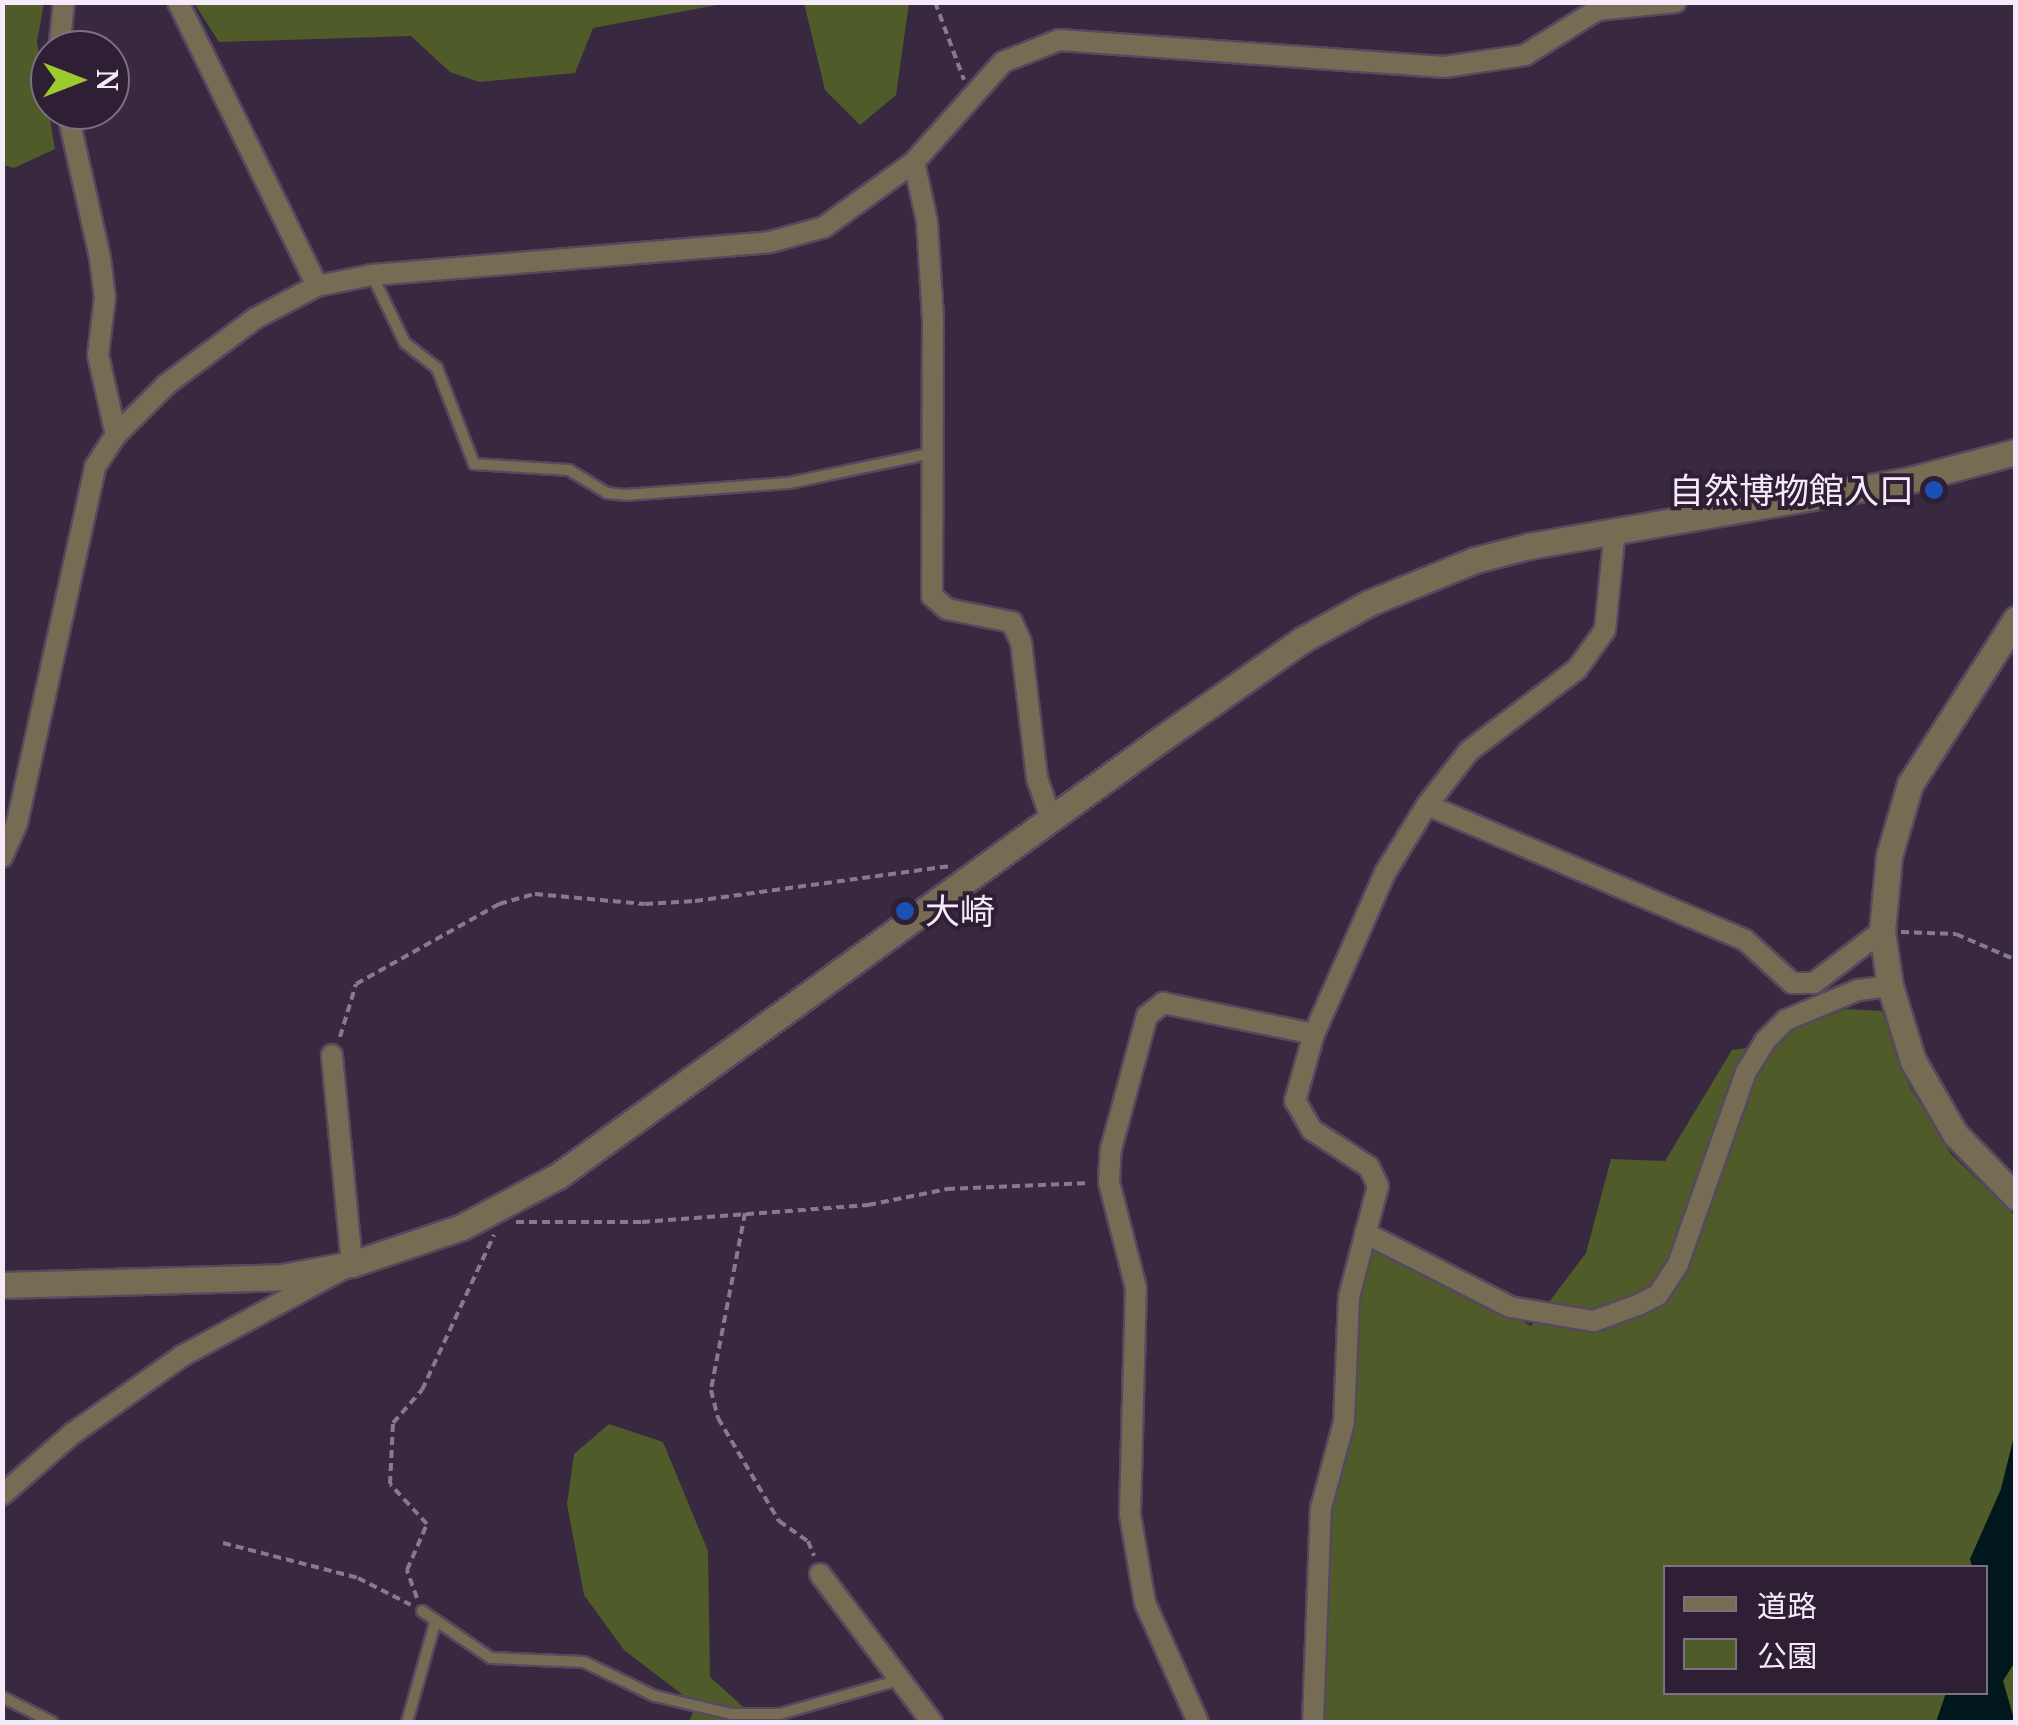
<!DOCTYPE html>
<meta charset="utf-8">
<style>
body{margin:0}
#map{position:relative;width:2018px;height:1725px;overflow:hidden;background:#382940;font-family:"Noto Serif","Noto Sans JP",serif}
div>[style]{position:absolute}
.green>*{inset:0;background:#4f5b28}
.water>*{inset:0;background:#00171c}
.path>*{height:4px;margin-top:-2px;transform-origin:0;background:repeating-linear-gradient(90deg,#877a8e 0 8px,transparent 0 13px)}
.roads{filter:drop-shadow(2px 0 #56485e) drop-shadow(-2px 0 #56485e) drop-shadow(0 2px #56485e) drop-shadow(0 -2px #56485e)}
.service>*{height:10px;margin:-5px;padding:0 5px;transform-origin:5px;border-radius:5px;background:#766c54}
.minor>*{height:20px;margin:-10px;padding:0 10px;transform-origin:10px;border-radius:10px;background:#766c54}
.tertiary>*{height:25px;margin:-12.5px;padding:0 12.5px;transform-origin:12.5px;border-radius:12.5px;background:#766c54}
.dots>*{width:28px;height:28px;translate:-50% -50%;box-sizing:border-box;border:5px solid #2e1f35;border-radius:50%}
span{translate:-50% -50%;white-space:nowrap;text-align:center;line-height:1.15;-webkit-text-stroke:8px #2e1f35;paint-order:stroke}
.poi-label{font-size:35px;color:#f4eaf9}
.right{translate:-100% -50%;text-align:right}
.left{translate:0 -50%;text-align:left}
.frame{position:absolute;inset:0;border:5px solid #f4eaf9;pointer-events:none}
.legend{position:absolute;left:1663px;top:1565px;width:325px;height:130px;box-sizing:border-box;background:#2e1f35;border:2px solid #7d7083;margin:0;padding:12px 18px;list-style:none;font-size:30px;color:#f4eaf9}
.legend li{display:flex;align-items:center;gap:20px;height:50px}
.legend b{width:50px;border:2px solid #7d7083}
.north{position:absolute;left:30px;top:30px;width:100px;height:100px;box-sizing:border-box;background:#2e1f35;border:2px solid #7d7083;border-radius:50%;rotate:90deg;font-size:28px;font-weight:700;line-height:40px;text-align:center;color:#f4eaf9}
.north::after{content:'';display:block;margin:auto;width:35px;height:45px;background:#9dca30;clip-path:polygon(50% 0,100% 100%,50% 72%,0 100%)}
</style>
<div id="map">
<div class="green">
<i style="clip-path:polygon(3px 2px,44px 3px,37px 42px,55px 149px,14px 168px,3px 165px)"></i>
<i style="clip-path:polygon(194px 3px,728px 3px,593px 28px,575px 73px,479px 82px,450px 72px,411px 36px,219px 42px)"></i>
<i style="clip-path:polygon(804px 3px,909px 3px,896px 95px,860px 125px,825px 90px)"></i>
<i style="clip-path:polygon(evenodd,1847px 1009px,1882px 1011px,1910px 1087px,1951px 1154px,2015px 1216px,2015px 1722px,1313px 1722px,1321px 1575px,1365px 1233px,1531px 1326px,1586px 1253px,1611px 1159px,1665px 1161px,1732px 1050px,1782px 1043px,1790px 1030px,1847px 1009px,1666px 1568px,1986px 1568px,1986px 1692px,1666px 1692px,1666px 1568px)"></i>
<i style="clip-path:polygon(609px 1424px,663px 1442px,708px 1551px,710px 1677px,760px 1722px,689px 1722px,696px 1705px,624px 1650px,584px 1595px,567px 1504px,574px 1454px)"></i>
</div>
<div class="water">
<i style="clip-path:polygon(2015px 1432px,2016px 1660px,2003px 1681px,2015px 1722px,1936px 1722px,1946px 1693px,1986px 1692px,1986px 1568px,1972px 1567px,1970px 1559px,2001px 1489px)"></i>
</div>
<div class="path">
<i style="left:935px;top:2px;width:83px;rotate:69.6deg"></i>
<i style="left:1901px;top:932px;width:55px;rotate:2.1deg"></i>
<i style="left:1956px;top:934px;width:65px;rotate:23.4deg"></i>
<i style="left:340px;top:1037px;width:55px;rotate:-73.2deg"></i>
<i style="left:356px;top:984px;width:164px;rotate:-29.2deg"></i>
<i style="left:499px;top:904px;width:37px;rotate:-16deg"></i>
<i style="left:535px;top:894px;width:110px;rotate:5.2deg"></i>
<i style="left:645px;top:904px;width:50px;rotate:-3.4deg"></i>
<i style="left:695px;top:901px;width:256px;rotate:-7.8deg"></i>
<i style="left:745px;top:1213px;width:180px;rotate:100.9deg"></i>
<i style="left:711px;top:1390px;width:29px;rotate:76deg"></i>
<i style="left:718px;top:1418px;width:120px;rotate:59.4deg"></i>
<i style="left:779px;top:1521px;width:35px;rotate:35deg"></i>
<i style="left:808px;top:1541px;width:16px;rotate:68deg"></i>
<i style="left:516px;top:1222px;width:126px"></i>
<i style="left:642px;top:1222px;width:227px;rotate:-4.3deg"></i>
<i style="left:868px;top:1205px;width:81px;rotate:-11.4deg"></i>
<i style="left:947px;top:1189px;width:143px;rotate:-2.4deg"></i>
<i style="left:223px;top:1543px;width:139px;rotate:14.5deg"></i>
<i style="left:358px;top:1578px;width:59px;rotate:27deg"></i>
<i style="left:417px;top:1598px;width:30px;rotate:-110deg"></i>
<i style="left:407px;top:1570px;width:50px;rotate:-66.5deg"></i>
<i style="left:427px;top:1524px;width:54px;rotate:-132.8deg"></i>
<i style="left:390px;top:1484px;width:61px;rotate:-87.2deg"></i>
<i style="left:393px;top:1423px;width:44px;rotate:-48.7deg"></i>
<i style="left:422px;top:1390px;width:171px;rotate:-65.1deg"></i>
</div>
<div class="roads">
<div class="service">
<i style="left:372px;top:275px;width:76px;rotate:64.1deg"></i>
<i style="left:405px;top:343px;width:41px;rotate:38deg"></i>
<i style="left:437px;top:368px;width:103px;rotate:68.9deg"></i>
<i style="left:474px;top:464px;width:95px;rotate:3.6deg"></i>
<i style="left:569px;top:470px;width:44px;rotate:31.2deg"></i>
<i style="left:607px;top:493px;width:18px;rotate:6deg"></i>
<i style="left:625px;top:495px;width:164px;rotate:-4.2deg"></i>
<i style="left:789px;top:483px;width:146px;rotate:-11.8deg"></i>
<i style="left:422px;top:1611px;width:83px;rotate:34.3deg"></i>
<i style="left:491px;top:1658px;width:93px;rotate:2.5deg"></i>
<i style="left:584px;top:1662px;width:79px;rotate:25.6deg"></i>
<i style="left:655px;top:1696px;width:78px;rotate:13.3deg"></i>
<i style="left:731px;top:1714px;width:49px"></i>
<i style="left:780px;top:1714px;width:124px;rotate:-15.9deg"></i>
<i style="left:2px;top:1697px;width:56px;rotate:26.6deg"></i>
<i style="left:407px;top:1722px;width:103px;rotate:-74.2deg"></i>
</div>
<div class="minor">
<i style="left:178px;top:2px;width:316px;rotate:63.9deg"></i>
<i style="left:59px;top:50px;width:48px;rotate:-84.1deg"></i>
<i style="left:67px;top:110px;width:152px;rotate:77.4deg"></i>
<i style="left:100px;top:258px;width:39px;rotate:83deg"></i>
<i style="left:105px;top:297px;width:58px;rotate:96.9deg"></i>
<i style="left:98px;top:355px;width:82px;rotate:77.3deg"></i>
<i style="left:914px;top:162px;width:60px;rotate:77.6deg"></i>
<i style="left:927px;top:221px;width:97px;rotate:86.5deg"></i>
<i style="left:933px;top:318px;width:278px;rotate:90.2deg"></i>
<i style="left:932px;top:596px;width:20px;rotate:41deg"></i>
<i style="left:947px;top:609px;width:66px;rotate:11.3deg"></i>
<i style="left:1012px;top:622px;width:22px;rotate:66deg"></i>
<i style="left:1021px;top:642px;width:137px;rotate:83.3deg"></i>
<i style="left:1037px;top:778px;width:43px;rotate:71.1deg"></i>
<i style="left:1427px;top:805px;width:345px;rotate:23deg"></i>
<i style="left:1745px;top:940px;width:64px;rotate:42.5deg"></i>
<i style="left:1792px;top:983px;width:22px"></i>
<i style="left:1814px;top:983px;width:86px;rotate:-37.4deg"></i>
<i style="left:2px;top:857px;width:37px;rotate:-66deg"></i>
<i style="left:17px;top:823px;width:364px;rotate:-77.6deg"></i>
<i style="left:95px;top:467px;width:38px;rotate:-57deg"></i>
<i style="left:116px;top:435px;width:72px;rotate:-45deg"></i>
<i style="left:167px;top:384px;width:111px;rotate:-36.6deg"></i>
<i style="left:256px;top:318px;width:69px;rotate:-27.7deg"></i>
<i style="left:317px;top:286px;width:56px;rotate:-11.3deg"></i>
<i style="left:372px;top:275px;width:399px;rotate:-4.7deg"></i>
<i style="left:770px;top:242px;width:56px;rotate:-15.5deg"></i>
<i style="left:824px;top:227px;width:111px;rotate:-35.8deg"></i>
<i style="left:914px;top:162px;width:134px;rotate:-48.3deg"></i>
<i style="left:1003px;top:62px;width:60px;rotate:-21.4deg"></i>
<i style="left:1059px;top:40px;width:386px;rotate:4deg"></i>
<i style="left:1444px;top:67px;width:82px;rotate:-8.4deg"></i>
<i style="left:1525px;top:55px;width:85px;rotate:-32deg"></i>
<i style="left:1597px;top:10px;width:79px;rotate:-5.8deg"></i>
<i style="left:1365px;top:1233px;width:163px;rotate:27deg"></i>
<i style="left:1510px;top:1307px;width:85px;rotate:9.5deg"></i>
<i style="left:1594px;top:1321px;width:47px;rotate:-20deg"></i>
<i style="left:1638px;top:1305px;width:22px;rotate:-27deg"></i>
<i style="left:1658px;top:1295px;width:37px;rotate:-57deg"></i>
<i style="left:1678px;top:1264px;width:204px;rotate:-70.5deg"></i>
<i style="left:1746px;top:1072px;width:36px;rotate:-58deg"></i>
<i style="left:1765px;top:1041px;width:30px;rotate:-45deg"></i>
<i style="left:1786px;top:1020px;width:78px;rotate:-22.6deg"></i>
<i style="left:1858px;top:990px;width:32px;rotate:-7deg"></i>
<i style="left:2px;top:1495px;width:93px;rotate:-41.1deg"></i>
<i style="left:72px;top:1434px;width:135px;rotate:-35.3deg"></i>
<i style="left:182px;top:1356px;width:193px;rotate:-28.4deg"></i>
<i style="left:352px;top:1264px;width:210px;rotate:-95.5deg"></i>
<i style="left:820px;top:1574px;width:186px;rotate:52.9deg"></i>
<i style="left:1198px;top:1722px;width:130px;rotate:-114deg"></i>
<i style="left:1145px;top:1603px;width:90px;rotate:-99.6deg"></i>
<i style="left:1130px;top:1514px;width:226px;rotate:-88.5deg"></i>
<i style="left:1136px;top:1288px;width:109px;rotate:-104.3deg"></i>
<i style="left:1109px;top:1182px;width:33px;rotate:-87deg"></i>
<i style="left:1111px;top:1149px;width:138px;rotate:-74.9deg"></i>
<i style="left:1147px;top:1016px;width:21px;rotate:-39deg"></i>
<i style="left:1163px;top:1003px;width:154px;rotate:11.6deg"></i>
<i style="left:1313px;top:1722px;width:214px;rotate:-87.9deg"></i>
<i style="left:1321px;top:1508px;width:89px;rotate:-75deg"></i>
<i style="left:1344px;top:1422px;width:125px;rotate:-87.7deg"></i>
<i style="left:1349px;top:1297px;width:115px;rotate:-75.4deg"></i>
<i style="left:1378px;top:1186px;width:21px;rotate:-115deg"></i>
<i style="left:1369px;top:1167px;width:68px;rotate:-147deg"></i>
<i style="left:1312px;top:1130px;width:34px;rotate:-120deg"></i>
<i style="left:1295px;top:1101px;width:70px;rotate:-74.2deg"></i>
<i style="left:1314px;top:1034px;width:176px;rotate:-66.2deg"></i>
<i style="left:1385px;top:873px;width:80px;rotate:-58.3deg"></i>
<i style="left:1427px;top:805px;width:68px;rotate:-52.1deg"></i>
<i style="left:1469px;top:751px;width:136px;rotate:-37.2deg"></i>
<i style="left:1577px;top:669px;width:48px;rotate:-54.3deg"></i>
<i style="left:1605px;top:630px;width:101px;rotate:-84.3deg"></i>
</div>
<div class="tertiary">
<i style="left:2016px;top:619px;width:196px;rotate:122.7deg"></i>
<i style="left:1910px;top:784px;width:75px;rotate:106.3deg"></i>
<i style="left:1889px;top:856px;width:75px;rotate:95.3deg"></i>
<i style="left:1882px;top:931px;width:56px;rotate:81.7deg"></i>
<i style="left:1890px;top:986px;width:78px;rotate:73deg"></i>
<i style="left:1913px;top:1061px;width:84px;rotate:60.1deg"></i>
<i style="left:1955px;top:1134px;width:88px;rotate:45.9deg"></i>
<i style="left:2px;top:1285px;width:280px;rotate:-1.6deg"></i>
<i style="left:282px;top:1277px;width:71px;rotate:-10.5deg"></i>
<i style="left:352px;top:1264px;width:116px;rotate:-18.6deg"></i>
<i style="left:462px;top:1227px;width:109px;rotate:-28deg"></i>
<i style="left:558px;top:1176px;width:745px;rotate:-35.93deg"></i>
<i style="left:1161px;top:739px;width:172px;rotate:-35.1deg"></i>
<i style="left:1302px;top:640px;width:77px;rotate:-28.9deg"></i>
<i style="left:1369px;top:603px;width:114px;rotate:-22.1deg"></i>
<i style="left:1475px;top:560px;width:56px;rotate:-14.5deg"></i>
<i style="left:1529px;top:546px;width:383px;rotate:-9.8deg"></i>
<i style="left:1906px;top:481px;width:114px;rotate:-14.8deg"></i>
</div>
</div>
<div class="dots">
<i style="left:1934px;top:490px;background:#1a4fb4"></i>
<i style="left:905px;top:911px;background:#1a4fb4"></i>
</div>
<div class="poi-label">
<span class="right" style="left:1914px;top:490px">自然博物館入口</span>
<span class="left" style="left:925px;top:911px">大崎</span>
</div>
<div class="frame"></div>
<ul class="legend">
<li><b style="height:12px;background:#766c54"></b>道路</li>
<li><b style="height:28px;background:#4f5b28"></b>公園</li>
</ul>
<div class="north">N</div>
</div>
